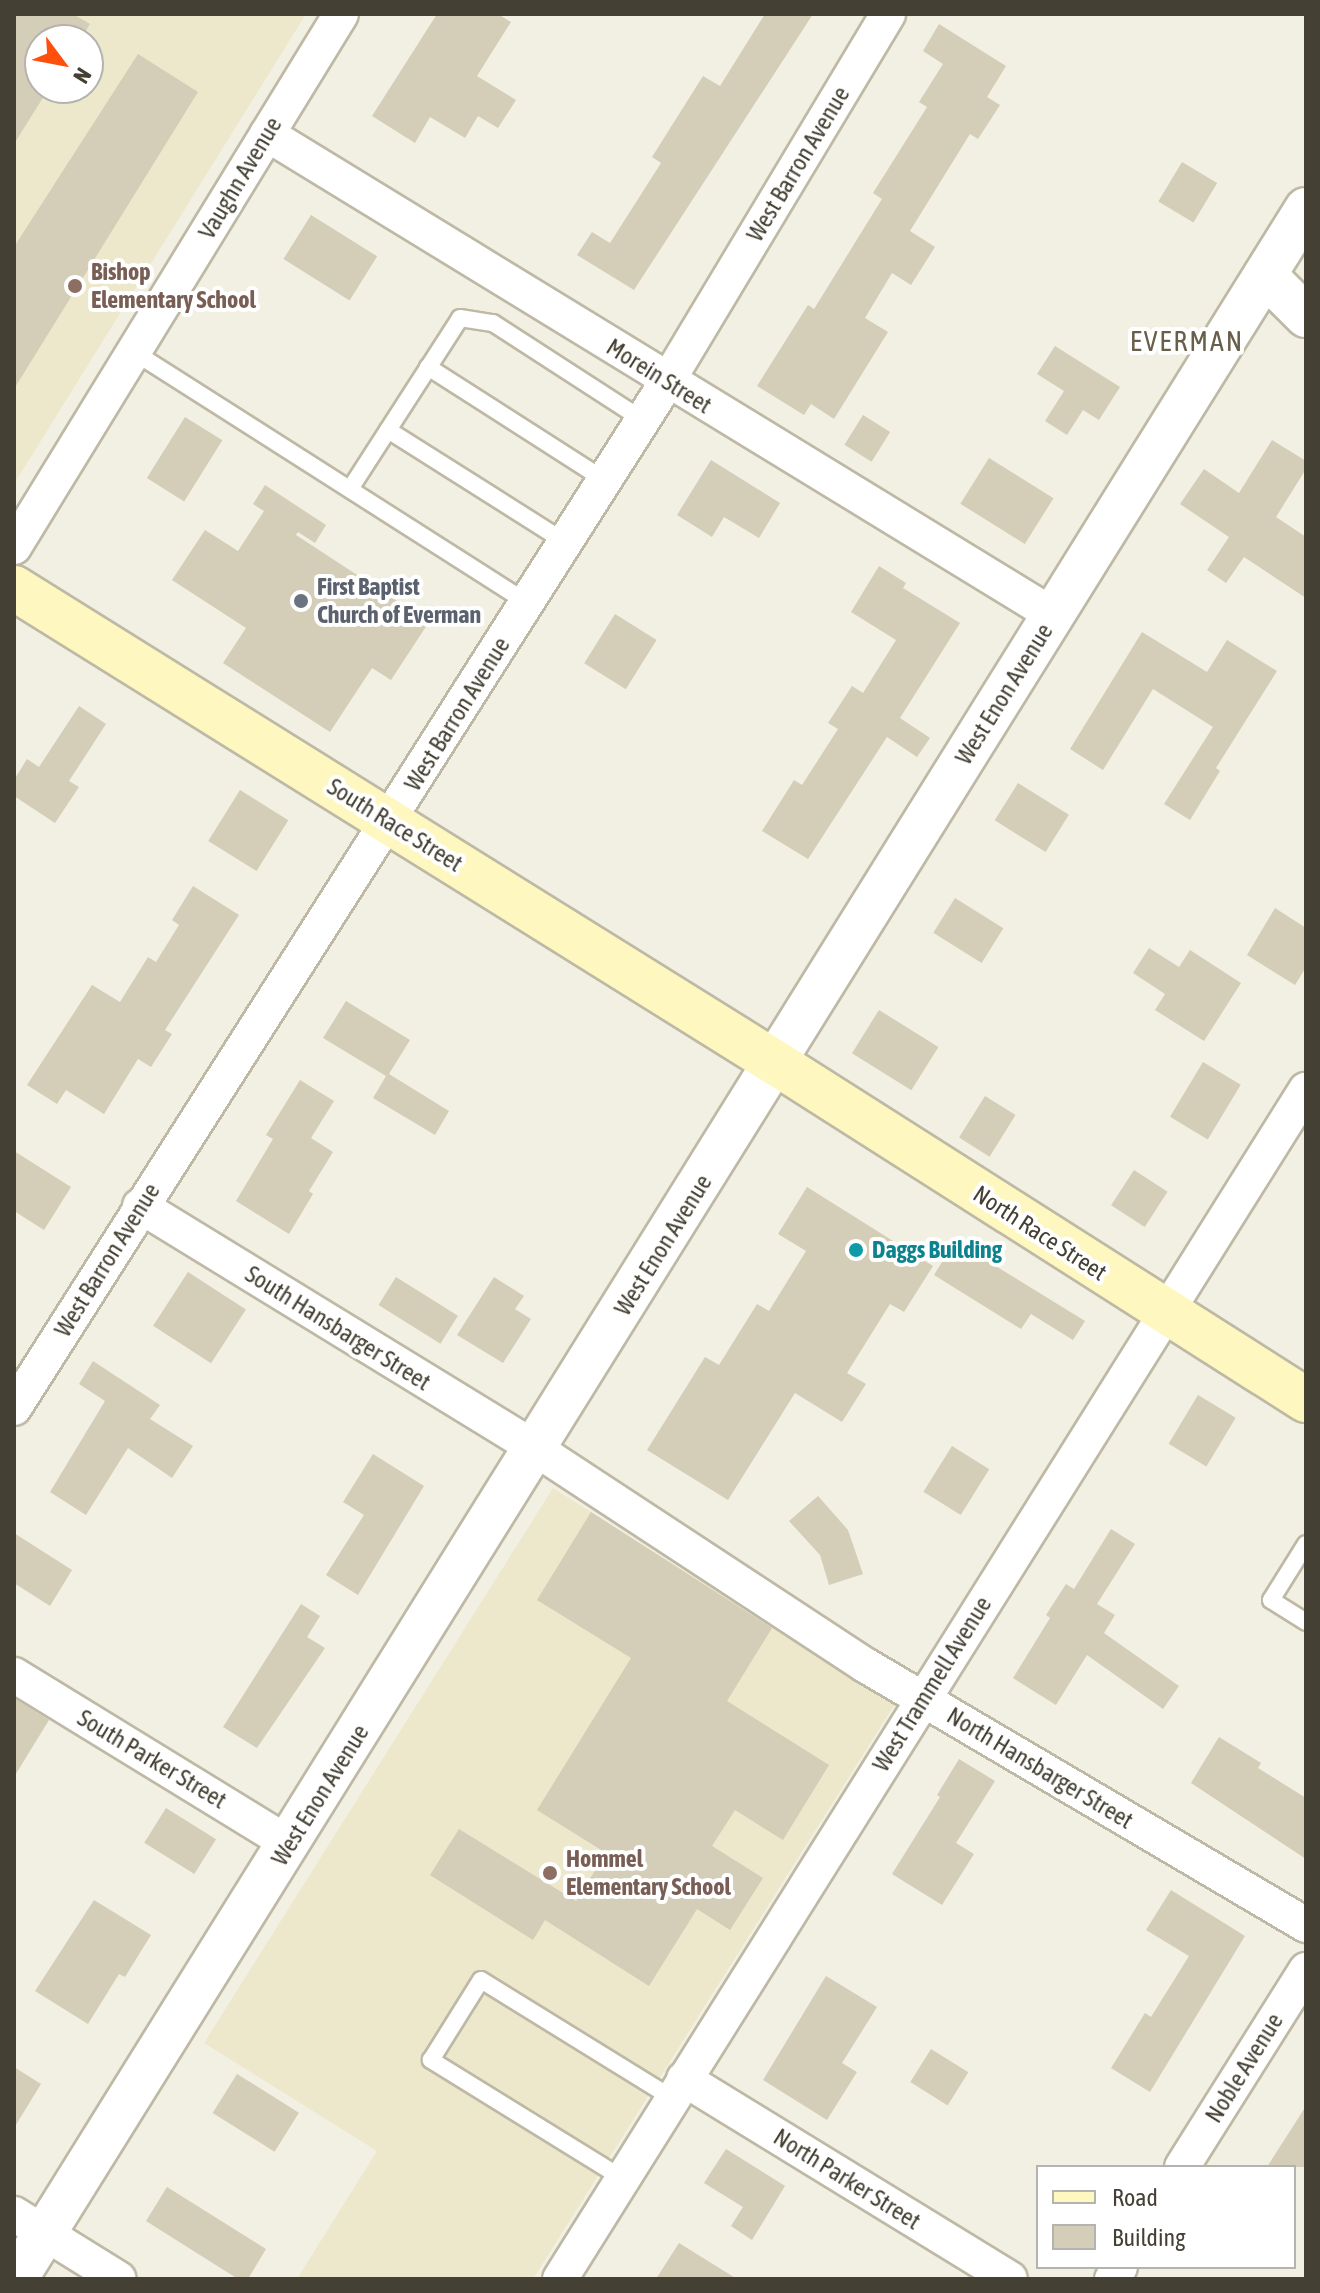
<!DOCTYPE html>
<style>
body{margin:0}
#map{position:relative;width:1320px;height:2293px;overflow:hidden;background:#f2f0e3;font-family:"Asap Condensed",sans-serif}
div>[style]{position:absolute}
.education>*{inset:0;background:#ede7cc}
.building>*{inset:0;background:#d4cdb8;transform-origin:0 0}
.roads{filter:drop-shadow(2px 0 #beb9a5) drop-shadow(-2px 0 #beb9a5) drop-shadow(0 2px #beb9a5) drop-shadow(0 -2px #beb9a5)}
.service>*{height:16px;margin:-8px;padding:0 8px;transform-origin:8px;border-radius:8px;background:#fff}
.minor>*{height:34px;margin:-17px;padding:0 17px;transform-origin:17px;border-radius:17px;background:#fff}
.tertiary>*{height:42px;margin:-21px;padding:0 21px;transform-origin:21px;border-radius:21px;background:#fff}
.secondary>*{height:44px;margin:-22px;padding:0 22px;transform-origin:22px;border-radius:22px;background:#fff7c0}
.dots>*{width:22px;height:22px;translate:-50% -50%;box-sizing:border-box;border:4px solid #fff;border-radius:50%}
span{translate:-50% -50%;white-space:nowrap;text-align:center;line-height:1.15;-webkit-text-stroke:8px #fff;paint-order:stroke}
.street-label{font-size:24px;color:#444033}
.education-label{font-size:24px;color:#785e54;font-weight:700}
.left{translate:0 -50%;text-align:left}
.worship-label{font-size:24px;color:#5b616d;font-weight:700}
.culture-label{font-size:24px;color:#0d838f;font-weight:700}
.quarter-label{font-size:28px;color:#685f4a;letter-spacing:2px}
.frame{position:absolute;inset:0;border:16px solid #444033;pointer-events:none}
.legend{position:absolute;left:1036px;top:2165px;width:260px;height:104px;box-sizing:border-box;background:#fff;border:2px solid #b4b3ad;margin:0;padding:10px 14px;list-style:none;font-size:24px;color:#444033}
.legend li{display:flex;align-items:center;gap:16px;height:40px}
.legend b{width:40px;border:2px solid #b4b3ad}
.north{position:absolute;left:24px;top:24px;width:80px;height:80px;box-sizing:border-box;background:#fff;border:2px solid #b4b3ad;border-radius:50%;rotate:122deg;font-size:22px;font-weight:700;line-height:32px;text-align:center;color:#444033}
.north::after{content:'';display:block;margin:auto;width:28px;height:36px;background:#ff4f0d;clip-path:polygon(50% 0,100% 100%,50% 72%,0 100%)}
</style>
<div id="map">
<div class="education">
<i style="clip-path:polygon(evenodd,14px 14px,306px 14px,14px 484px,14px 14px,40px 40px,88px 40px,88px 88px,40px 88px,40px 40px)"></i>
<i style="clip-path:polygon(553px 1488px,895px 1704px,533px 2279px,297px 2279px,377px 2151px,204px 2043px)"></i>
</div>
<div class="building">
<i style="clip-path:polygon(14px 14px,73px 14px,90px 24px,80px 40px,40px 40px,40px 88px,49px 88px,14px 144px)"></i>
<i style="clip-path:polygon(437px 14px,498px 14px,511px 22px,477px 76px,516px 100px,498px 128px,478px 116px,465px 138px,430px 117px,415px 143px,372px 116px)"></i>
<i style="clip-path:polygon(765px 14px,813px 14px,634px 290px,577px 255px,592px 232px,610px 243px,661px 163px,652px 157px,703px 76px,720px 86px)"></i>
<i style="clip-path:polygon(939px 24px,1006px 66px,987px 97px,1000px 105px,978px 139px,970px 134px,910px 231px,935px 247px,911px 285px,892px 273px,865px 318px,888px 332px,834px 419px,811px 404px,804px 415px,757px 386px,808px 305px,814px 309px,882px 199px,873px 193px,927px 107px,919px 102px,943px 64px,923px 51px)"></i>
<i style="clip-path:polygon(138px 54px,198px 92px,14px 389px,14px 247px)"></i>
<i style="left:1182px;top:162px;width:41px;height:46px;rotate:31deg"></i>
<i style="left:311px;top:215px;width:78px;height:52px;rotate:32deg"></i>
<i style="clip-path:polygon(1055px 346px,1120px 387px,1099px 420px,1083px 410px,1067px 435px,1045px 421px,1064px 391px,1037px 374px)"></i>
<i style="left:863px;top:415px;width:32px;height:35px;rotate:32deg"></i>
<i style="left:185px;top:417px;width:44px;height:72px;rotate:32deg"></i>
<i style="clip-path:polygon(1272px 440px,1306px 461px,1306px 469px,1276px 517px,1306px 537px,1306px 598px,1244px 557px,1226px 583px,1207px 570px,1229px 537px,1180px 504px,1204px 469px,1239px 493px)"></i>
<i style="left:989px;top:458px;width:76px;height:54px;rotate:32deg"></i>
<i style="clip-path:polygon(711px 460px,780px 503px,759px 538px,724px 517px,712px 537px,677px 515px)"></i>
<i style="clip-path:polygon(265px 485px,326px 525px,315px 543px,298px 532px,296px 535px,429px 622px,391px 680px,372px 668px,330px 732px,223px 663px,246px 628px,172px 580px,205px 530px,238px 551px,264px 511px,253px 504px)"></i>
<i style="clip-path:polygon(879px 566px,906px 583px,903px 588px,960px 623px,900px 718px,930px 738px,917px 757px,887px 737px,808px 859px,762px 831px,794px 780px,802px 785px,838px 729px,828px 723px,852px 686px,863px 693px,896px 640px,851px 612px)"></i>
<i style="left:615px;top:614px;width:49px;height:58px;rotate:32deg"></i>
<i style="clip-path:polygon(1142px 632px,1207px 672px,1227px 640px,1277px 671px,1216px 768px,1220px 771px,1190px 820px,1164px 804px,1213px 727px,1153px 689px,1103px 770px,1070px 749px)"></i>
<i style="clip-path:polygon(79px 706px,106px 724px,69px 781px,79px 787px,55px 823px,14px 796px,14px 780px,27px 759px,39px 767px)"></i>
<i style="left:1018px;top:783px;width:60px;height:44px;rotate:32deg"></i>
<i style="left:240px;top:790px;width:57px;height:60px;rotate:32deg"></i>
<i style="clip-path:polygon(193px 886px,239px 915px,165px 1030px,172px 1034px,151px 1067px,138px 1059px,104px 1114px,66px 1090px,57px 1104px,27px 1085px,92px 985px,120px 1002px,148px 957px,156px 962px,179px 925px,172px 920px)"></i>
<i style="left:955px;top:898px;width:57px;height:41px;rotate:32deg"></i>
<i style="clip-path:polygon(1275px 908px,1306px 928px,1306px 967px,1295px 985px,1247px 955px)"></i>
<i style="clip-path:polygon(1149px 948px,1179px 967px,1190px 950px,1241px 983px,1204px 1041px,1155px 1010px,1165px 994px,1133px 973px)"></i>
<i style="clip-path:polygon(346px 1001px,410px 1040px,389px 1074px,449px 1111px,435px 1135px,373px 1098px,386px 1076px,323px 1038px)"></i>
<i style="left:879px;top:1010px;width:70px;height:51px;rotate:32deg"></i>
<i style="left:1203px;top:1062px;width:44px;height:64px;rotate:31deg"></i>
<i style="clip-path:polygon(300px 1080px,334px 1101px,311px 1138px,333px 1152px,309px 1191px,313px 1194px,289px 1234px,236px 1201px,273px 1139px,266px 1135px)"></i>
<i style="left:985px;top:1096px;width:36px;height:49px;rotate:32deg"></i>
<i style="clip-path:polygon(14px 1151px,71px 1187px,44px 1230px,14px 1211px)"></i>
<i style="left:1134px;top:1170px;width:40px;height:42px;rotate:33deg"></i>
<i style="clip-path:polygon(807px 1187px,933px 1266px,904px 1312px,890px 1304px,847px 1373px,866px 1384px,842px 1422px,795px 1393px,728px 1500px,647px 1450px,705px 1357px,719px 1365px,757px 1304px,769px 1311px,806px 1251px,778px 1234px)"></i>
<i style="clip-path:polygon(955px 1241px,1085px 1321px,1073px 1340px,1031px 1314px,1021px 1329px,934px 1275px)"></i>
<i style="left:188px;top:1272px;width:69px;height:64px;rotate:33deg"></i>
<i style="left:396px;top:1277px;width:73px;height:33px;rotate:32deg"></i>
<i style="clip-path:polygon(494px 1277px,524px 1296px,515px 1309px,531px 1319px,503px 1363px,457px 1335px)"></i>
<i style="clip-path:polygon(93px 1361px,160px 1405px,150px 1419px,193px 1446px,172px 1478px,128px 1448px,86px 1515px,50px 1492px,105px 1401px,79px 1384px)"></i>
<i style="left:1198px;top:1395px;width:44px;height:57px;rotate:31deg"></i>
<i style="left:952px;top:1446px;width:44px;height:54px;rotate:32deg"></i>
<i style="clip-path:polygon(373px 1454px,424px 1486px,358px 1595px,326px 1575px,364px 1515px,343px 1502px)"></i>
<i style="clip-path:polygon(818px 1496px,848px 1530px,863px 1574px,829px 1585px,820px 1555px,789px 1521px)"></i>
<i style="clip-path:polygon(591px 1512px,772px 1628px,727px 1701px,829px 1765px,783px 1840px,735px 1810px,712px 1846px,763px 1878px,730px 1930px,697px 1909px,649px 1986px,545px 1920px,533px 1940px,430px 1875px,459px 1829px,576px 1901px,606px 1853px,537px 1810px,631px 1658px,537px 1600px)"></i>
<i style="clip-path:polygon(1111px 1529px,1135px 1544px,1097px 1604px,1115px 1615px,1104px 1633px,1179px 1686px,1163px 1709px,1087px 1655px,1056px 1705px,1013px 1678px,1050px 1618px,1046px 1615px,1066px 1584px,1074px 1589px)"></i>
<i style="clip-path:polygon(14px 1533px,72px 1570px,50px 1606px,14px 1583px)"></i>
<i style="clip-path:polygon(301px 1604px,320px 1616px,307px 1637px,325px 1648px,257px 1748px,223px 1727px)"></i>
<i style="clip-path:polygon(14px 1698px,49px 1720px,14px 1777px)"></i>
<i style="clip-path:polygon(1219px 1737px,1261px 1763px,1258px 1768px,1306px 1798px,1306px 1859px,1191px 1783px)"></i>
<i style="clip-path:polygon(959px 1759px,995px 1781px,956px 1843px,974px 1854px,942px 1905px,892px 1874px,940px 1797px,937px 1795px)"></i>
<i style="left:166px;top:1808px;width:59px;height:41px;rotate:32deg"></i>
<i style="clip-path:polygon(1171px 1890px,1245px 1936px,1150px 2092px,1111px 2068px,1145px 2013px,1151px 2017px,1189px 1956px,1146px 1930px)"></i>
<i style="clip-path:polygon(94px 1900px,151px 1935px,125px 1977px,119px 1974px,88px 2024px,35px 1991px)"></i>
<i style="clip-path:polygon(826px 1976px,877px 2007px,842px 2063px,857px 2072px,827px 2120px,763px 2080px)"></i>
<i style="left:931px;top:2049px;width:44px;height:39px;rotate:32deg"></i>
<i style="clip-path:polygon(14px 2067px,41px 2084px,14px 2128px)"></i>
<i style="left:237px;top:2074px;width:73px;height:46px;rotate:32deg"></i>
<i style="clip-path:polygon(1306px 2106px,1306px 2167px,1267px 2167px)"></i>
<i style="clip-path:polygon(726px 2149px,785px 2186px,752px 2240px,731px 2226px,743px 2207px,704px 2183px)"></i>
<i style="clip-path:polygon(167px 2187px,266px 2249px,248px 2279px,238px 2279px,146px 2221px)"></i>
<i style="clip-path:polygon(679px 2243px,737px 2279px,656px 2279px)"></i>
</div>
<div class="roads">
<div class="service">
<i style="left:134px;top:352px;width:466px;rotate:32.5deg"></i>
<i style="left:428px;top:367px;width:210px;rotate:32.6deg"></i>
<i style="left:388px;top:430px;width:209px;rotate:32.3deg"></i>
<i style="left:350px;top:489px;width:203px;rotate:-57.2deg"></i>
<i style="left:460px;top:318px;width:33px;rotate:9deg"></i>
<i style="left:493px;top:323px;width:179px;rotate:32.9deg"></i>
<i style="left:1306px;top:1544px;width:66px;rotate:122deg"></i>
<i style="left:1271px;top:1600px;width:41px;rotate:32.2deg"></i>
<i style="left:622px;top:2178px;width:225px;rotate:-148.3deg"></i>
<i style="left:431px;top:2060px;width:94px;rotate:-58deg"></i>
<i style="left:481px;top:1980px;width:225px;rotate:31.7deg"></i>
</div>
<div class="minor">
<i style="left:267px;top:134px;width:921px;rotate:31.46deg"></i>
<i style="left:14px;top:547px;width:625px;rotate:-58.47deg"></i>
<i style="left:140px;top:1206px;width:465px;rotate:31.5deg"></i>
<i style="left:536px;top:1449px;width:394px;rotate:33.3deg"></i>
<i style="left:865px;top:1665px;width:512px;rotate:30.52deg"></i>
<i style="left:14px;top:1408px;width:1216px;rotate:-57.53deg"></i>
<i style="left:667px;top:382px;width:429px;rotate:-59deg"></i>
<i style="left:14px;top:1675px;width:324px;rotate:31.5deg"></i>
<i style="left:684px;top:2079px;width:382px;rotate:31.5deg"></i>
<i style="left:1182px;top:2167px;width:233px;rotate:-57.8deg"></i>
<i style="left:14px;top:2214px;width:123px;rotate:31.8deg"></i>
<i style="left:560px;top:2279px;width:1404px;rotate:-57.9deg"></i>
<i style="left:1112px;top:2279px;width:14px;rotate:-56deg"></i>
</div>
<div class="tertiary">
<i style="left:1265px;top:275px;width:58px;rotate:45deg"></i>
<i style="left:16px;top:2279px;width:2439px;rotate:-58.07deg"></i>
</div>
<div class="secondary">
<i style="left:14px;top:588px;width:898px;rotate:31.94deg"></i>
<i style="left:776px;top:1063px;width:628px;rotate:32.45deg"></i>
</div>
</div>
<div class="dots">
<i style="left:75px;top:286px;background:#8d6e63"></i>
<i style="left:301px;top:601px;background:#6b7280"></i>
<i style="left:856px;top:1250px;background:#0f9aa8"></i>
<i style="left:550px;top:1873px;background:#8d6e63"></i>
</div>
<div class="street-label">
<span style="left:798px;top:164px;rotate:-59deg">West Barron Avenue</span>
<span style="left:240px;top:178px;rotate:-59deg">Vaughn Avenue</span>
<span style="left:659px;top:376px;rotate:32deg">Morein Street</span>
<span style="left:1004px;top:694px;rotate:-58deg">West Enon Avenue</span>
<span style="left:457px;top:714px;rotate:-58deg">West Barron Avenue</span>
<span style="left:395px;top:825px;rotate:32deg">South Race Street</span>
<span style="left:1040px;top:1233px;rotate:33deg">North Race Street</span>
<span style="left:663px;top:1245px;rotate:-58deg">West Enon Avenue</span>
<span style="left:107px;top:1260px;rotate:-58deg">West Barron Avenue</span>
<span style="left:338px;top:1328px;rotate:32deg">South Hansbarger Street</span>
<span style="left:932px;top:1684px;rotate:-58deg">West Trammell Avenue</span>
<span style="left:152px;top:1759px;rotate:31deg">South Parker Street</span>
<span style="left:1040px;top:1768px;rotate:31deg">North Hansbarger Street</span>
<span style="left:320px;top:1795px;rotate:-58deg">West Enon Avenue</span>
<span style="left:1244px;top:2068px;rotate:-58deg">Noble Avenue</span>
<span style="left:847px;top:2179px;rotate:32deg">North Parker Street</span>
</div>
<div class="education-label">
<span class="left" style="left:91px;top:286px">Bishop<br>Elementary School</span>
<span class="left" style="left:566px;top:1873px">Hommel<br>Elementary School</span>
</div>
<div class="worship-label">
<span class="left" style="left:317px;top:601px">First Baptist<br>Church of Everman</span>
</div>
<div class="culture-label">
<span class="left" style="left:872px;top:1250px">Daggs Building</span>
</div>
<div class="quarter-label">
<span style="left:1187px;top:341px">EVERMAN</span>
</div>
<div class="frame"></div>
<ul class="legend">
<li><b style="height:10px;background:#fff7c0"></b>Road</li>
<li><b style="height:22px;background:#d4cdb8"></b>Building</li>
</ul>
<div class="north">N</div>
</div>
